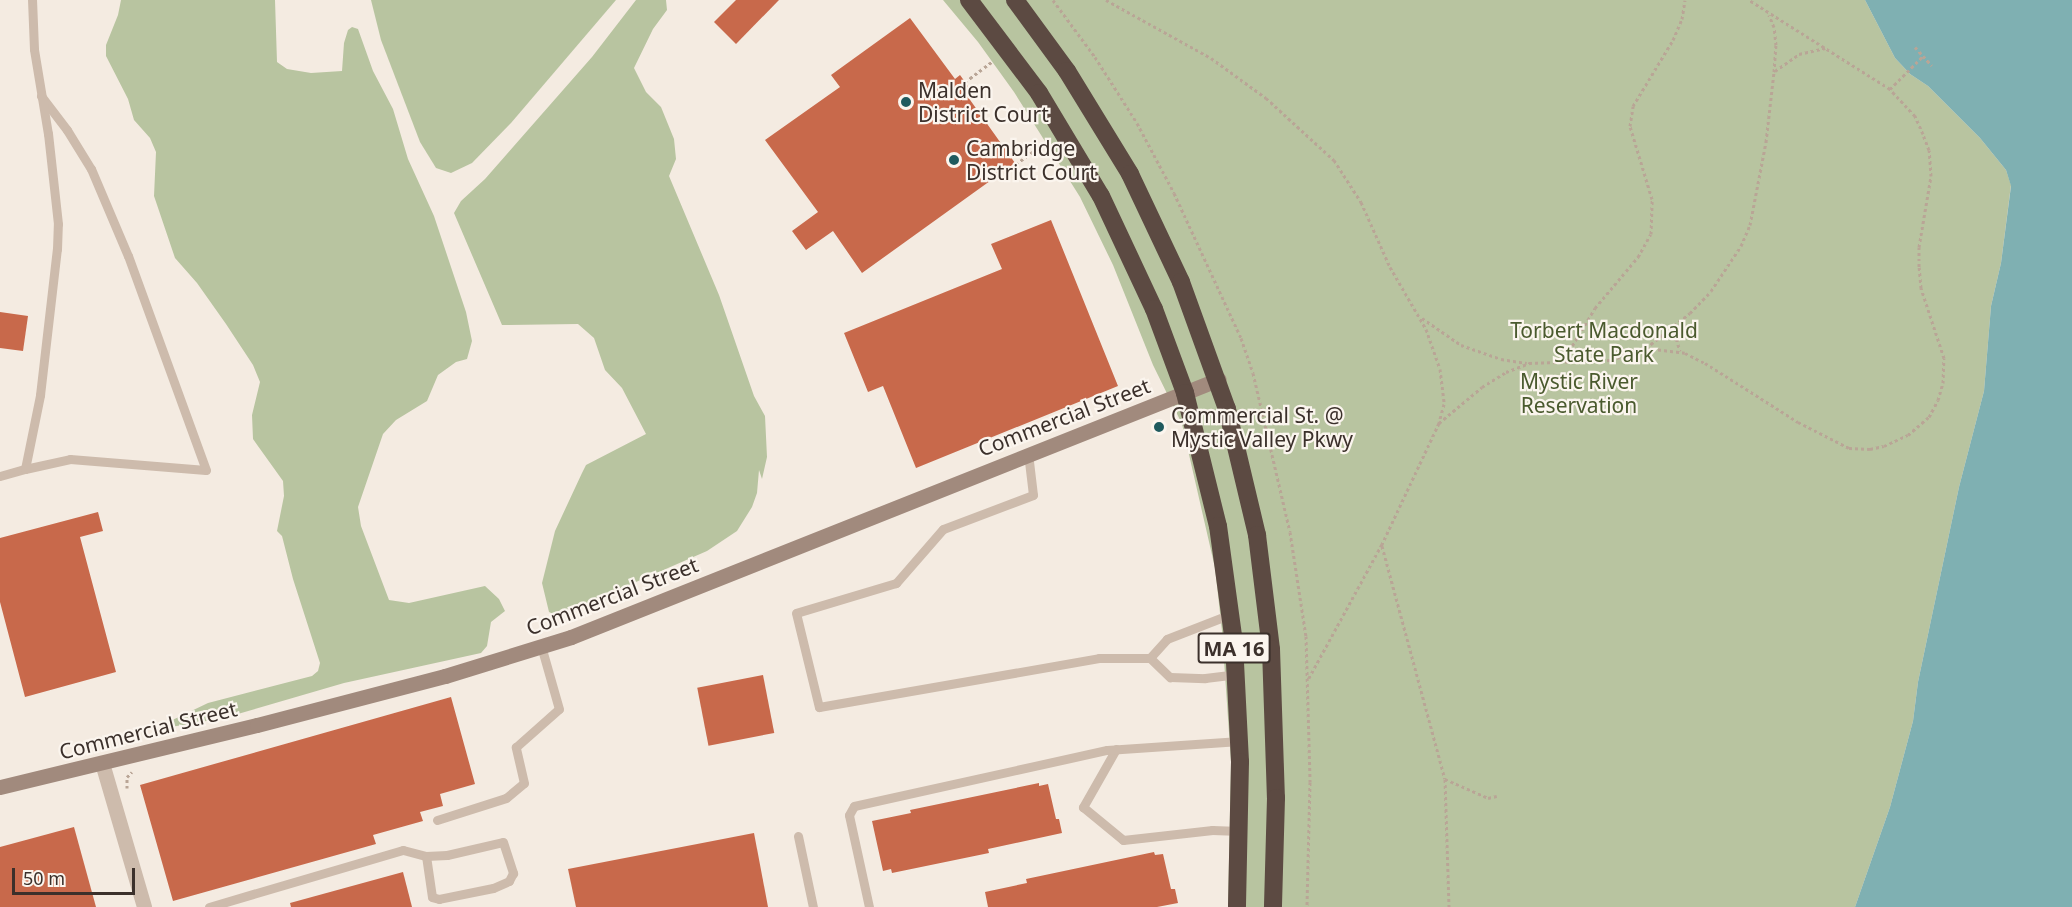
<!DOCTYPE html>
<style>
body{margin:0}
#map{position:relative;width:2072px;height:907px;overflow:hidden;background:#f4ebe1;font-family:"Noto Sans",sans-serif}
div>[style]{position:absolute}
.green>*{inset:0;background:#b8c4a0}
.water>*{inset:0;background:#7fb0b2}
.building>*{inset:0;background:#c8694b;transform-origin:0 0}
.path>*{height:3px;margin-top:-1.5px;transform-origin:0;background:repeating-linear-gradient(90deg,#b9a596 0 3px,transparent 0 6px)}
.lane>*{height:9px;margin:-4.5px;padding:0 4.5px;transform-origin:4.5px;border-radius:4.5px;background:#cdbbac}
.street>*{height:15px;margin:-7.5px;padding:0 7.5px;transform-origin:7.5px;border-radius:7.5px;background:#cdbbac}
.secondary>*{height:15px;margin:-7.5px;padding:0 7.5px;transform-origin:7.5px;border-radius:7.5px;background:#a18a7d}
.highway>*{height:18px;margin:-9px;padding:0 9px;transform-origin:9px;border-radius:9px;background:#5c4a42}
.dots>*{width:16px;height:16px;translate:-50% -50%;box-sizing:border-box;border:3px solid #fbf5ee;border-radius:50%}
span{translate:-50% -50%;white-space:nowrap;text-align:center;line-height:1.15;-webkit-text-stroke:4.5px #fbf5ee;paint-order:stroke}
.shield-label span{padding:2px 4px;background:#fbf5ee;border:2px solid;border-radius:4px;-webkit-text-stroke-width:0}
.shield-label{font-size:20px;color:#3b302b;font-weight:700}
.poi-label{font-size:21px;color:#3b302b}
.left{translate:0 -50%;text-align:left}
.park-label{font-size:21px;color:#4a5a2e}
.street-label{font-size:21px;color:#3b302b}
.scale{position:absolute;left:12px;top:868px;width:123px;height:27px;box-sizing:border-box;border:3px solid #3b302b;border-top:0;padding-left:8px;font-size:18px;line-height:21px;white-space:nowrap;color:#3b302b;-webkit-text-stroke:4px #fbf5ee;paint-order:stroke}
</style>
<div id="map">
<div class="green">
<i style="clip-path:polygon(121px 0,275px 0,277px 62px,287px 69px,311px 73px,342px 71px,344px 43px,348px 30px,352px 27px,358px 29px,373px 71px,393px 109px,408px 159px,434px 216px,466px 312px,472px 341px,467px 359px,456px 362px,438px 375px,427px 401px,396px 420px,383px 434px,358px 507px,361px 526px,389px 600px,409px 603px,485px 586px,499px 599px,505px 611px,491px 622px,487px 646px,481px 653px,344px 683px,224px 718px,159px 729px,162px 725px,208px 703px,312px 676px,318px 671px,320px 663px,293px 579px,282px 536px,277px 531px,284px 496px,283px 481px,253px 439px,252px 415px,260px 382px,253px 365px,226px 324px,197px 283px,175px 258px,154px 196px,156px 152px,150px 138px,134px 120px,128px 99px,106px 56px,106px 45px,118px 15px)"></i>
<i style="clip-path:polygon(371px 0,616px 0,511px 123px,472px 163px,451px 173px,436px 168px,420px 142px,381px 40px)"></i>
<i style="clip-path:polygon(636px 0,666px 0,667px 10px,653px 29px,634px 68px,646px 92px,661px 107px,674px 139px,676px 159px,669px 176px,719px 295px,754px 396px,765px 416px,767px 457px,762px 479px,759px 470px,757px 493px,752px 507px,737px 531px,707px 551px,558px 616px,549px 612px,542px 583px,555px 531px,582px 473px,586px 465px,646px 434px,622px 388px,605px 370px,594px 338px,578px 324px,502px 325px,454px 213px,461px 201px,485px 179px,592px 57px)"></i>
<i style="clip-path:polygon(943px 0,1865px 0,1895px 58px,1910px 74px,1928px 86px,1980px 138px,2006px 170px,2011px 185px,2001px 263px,1991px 306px,1984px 391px,1959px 487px,1918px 682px,1913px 721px,1890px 807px,1855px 907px,1228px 907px,1231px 762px,1222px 631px,1215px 568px,1182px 424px,1153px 365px,1113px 265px,1080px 197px,1014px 92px,978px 42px)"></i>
</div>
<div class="water">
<i style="clip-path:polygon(1865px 0,2072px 0,2072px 907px,1855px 907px,1890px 807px,1913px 721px,1918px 682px,1959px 487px,1984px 391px,1991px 306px,2001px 263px,2011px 186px,2006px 170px,1980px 138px,1928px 86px,1910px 74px,1895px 58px)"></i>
</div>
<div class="building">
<i style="clip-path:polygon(736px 0,779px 0,736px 44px,714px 22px)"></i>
<i style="clip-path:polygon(910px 18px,955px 79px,960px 75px,973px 93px,968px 97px,1015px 163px,862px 273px,833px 231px,806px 250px,792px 231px,818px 212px,765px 140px,840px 87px,831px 75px)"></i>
<i style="clip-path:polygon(1051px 220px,1118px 386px,916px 468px,883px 386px,868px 392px,844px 333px,1002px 269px,991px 244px)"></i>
<i style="clip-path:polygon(0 312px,28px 316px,23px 351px,0 348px)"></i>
<i style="clip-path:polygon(98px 512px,103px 531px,80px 537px,116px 672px,25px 697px,0 602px,0 538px)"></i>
<i style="left:763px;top:675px;width:59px;height:67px;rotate:79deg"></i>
<i style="clip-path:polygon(451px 697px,475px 784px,440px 794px,443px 806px,420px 812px,423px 821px,373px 835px,376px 844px,173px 901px,140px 785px)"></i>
<i style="clip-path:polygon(1039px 783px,1039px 786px,1048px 784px,1056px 819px,1059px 819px,1062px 833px,988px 849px,989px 853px,892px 873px,891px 869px,883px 871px,872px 821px,911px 813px,910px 810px)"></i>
<i style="clip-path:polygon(74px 827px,96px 907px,0 907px,0 847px)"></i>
<i style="clip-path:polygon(754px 833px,768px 907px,576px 907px,568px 869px)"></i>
<i style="clip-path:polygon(1154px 852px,1155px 855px,1163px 854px,1171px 889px,1175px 889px,1178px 903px,1157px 907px,988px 907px,985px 892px,1027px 883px,1026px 879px)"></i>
<i style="clip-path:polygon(403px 872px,412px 907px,291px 907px,290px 903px)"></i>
</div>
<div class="path">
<i style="left:1053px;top:0;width:71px;rotate:53.6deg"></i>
<i style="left:1095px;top:57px;width:78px;rotate:57.5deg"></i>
<i style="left:1137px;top:123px;width:79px;rotate:62.1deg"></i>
<i style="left:1174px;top:193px;width:160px;rotate:65.2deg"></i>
<i style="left:1241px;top:338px;width:37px;rotate:71deg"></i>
<i style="left:1253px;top:373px;width:163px;rotate:76.9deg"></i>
<i style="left:1290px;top:532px;width:105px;rotate:81.3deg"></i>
<i style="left:1306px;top:636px;width:146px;rotate:88.4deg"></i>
<i style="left:1310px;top:782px;width:125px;rotate:91.4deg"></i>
<i style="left:1106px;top:0;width:120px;rotate:28.9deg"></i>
<i style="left:1211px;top:58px;width:68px;rotate:36deg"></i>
<i style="left:1266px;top:98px;width:92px;rotate:42.4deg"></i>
<i style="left:1334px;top:160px;width:50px;rotate:57.3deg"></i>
<i style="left:1361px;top:202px;width:71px;rotate:66deg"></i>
<i style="left:1390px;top:267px;width:72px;rotate:59.9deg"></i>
<i style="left:1426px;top:329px;width:42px;rotate:70.7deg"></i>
<i style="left:1440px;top:369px;width:35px;rotate:83deg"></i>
<i style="left:1444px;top:404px;width:20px;rotate:105deg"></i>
<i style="left:1439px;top:423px;width:134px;rotate:115.2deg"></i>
<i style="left:1382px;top:544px;width:153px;rotate:118.6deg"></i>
<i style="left:1915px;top:47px;width:25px;rotate:48deg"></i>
<i style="left:1775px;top:71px;width:29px;rotate:-35deg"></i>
<i style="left:1799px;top:54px;width:27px;rotate:-13deg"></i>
<i style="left:965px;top:82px;width:34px;rotate:-37deg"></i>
<i style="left:1890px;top:89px;width:47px;rotate:-45deg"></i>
<i style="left:1011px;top:168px;width:31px;rotate:-37deg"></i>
<i style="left:1422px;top:318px;width:47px;rotate:34.7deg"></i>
<i style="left:1461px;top:345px;width:42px;rotate:19.3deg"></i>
<i style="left:1501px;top:359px;width:26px;rotate:9deg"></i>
<i style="left:1673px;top:327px;width:25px;rotate:74deg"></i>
<i style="left:1646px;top:348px;width:56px;rotate:-38.5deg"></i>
<i style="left:1690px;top:313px;width:30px;rotate:-46deg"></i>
<i style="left:1711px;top:291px;width:54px;rotate:-56.3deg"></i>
<i style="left:1741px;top:246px;width:23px;rotate:-67deg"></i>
<i style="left:1750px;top:225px;width:85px;rotate:-79.1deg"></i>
<i style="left:1766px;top:142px;width:70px;rotate:-83.5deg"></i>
<i style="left:1774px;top:72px;width:27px;rotate:-86deg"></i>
<i style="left:1776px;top:45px;width:18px;rotate:-96deg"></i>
<i style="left:1774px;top:27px;width:13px;rotate:-113deg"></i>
<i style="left:1563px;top:361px;width:62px;rotate:-58.9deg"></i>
<i style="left:1595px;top:308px;width:67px;rotate:-49.9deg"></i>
<i style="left:1638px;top:257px;width:26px;rotate:-61deg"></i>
<i style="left:1651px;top:234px;width:35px;rotate:-88deg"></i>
<i style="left:1652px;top:199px;width:76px;rotate:-106.8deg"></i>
<i style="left:1630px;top:126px;width:20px;rotate:-81deg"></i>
<i style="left:1633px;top:106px;width:77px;rotate:-58.8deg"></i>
<i style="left:1673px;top:40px;width:23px;rotate:-67deg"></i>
<i style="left:1682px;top:19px;width:19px;rotate:-81deg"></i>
<i style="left:1439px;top:423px;width:56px;rotate:-39.9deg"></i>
<i style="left:1482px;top:387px;width:28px;rotate:-32deg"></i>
<i style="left:1506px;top:372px;width:25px;rotate:-21deg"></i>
<i style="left:1529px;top:363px;width:82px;rotate:-2.1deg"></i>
<i style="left:1611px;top:360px;width:37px;rotate:-19deg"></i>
<i style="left:1646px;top:348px;width:39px;rotate:7deg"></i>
<i style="left:1685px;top:353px;width:22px;rotate:27deg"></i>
<i style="left:1705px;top:363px;width:110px;rotate:32.4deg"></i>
<i style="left:1798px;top:422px;width:57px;rotate:27deg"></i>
<i style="left:1849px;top:448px;width:21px;rotate:3deg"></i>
<i style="left:1870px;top:449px;width:14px;rotate:-12deg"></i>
<i style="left:1884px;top:446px;width:26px;rotate:-25deg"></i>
<i style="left:1908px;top:435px;width:28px;rotate:-41deg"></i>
<i style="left:1929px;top:417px;width:19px;rotate:-62deg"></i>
<i style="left:1938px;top:400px;width:18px;rotate:-74deg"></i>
<i style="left:1943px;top:383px;width:25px;rotate:-88deg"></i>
<i style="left:1944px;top:358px;width:74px;rotate:-108.2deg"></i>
<i style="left:1921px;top:288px;width:21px;rotate:-95deg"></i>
<i style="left:1919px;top:267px;width:20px;rotate:-90deg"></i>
<i style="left:1919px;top:247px;width:72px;rotate:-80.4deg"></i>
<i style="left:1931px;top:176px;width:26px;rotate:-94deg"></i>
<i style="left:1929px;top:150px;width:17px;rotate:-111deg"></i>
<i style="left:1923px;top:134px;width:20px;rotate:-114deg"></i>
<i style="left:1915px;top:116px;width:37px;rotate:-133deg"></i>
<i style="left:1890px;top:89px;width:167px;rotate:-147.7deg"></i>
<i style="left:1382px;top:546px;width:241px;rotate:74.9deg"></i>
<i style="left:1445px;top:779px;width:128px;rotate:88.2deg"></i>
<i style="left:1445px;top:779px;width:47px;rotate:23.8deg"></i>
<i style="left:1488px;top:798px;width:9px;rotate:-13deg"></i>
<i style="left:127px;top:788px;width:11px;rotate:-90deg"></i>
<i style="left:127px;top:777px;width:7px;rotate:-45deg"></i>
</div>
<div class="lane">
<i style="left:1028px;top:453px;width:42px;rotate:83.2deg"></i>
<i style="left:1033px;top:495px;width:96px;rotate:159.3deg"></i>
<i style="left:943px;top:529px;width:72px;rotate:131deg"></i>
<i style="left:896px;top:583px;width:104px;rotate:163.3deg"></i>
<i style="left:796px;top:613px;width:97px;rotate:76.3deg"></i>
<i style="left:819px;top:707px;width:284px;rotate:-9.9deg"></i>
<i style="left:1099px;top:658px;width:51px"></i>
<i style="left:25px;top:469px;width:46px;rotate:-12.5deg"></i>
<i style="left:70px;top:459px;width:136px;rotate:4.6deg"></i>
<i style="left:206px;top:470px;width:228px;rotate:-110deg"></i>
<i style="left:128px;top:256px;width:95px;rotate:-113deg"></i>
<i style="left:91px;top:169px;width:46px;rotate:-121.6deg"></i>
<i style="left:67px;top:130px;width:43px;rotate:-127.4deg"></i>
<i style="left:0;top:476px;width:26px;rotate:-16deg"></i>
<i style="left:25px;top:469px;width:76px;rotate:-78.5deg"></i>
<i style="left:40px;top:395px;width:147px;rotate:-83.4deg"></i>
<i style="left:57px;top:249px;width:25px;rotate:-88deg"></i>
<i style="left:58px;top:224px;width:91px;rotate:-96.3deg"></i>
<i style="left:48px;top:134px;width:86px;rotate:-99.4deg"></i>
<i style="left:34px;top:49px;width:49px;rotate:-92.3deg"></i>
<i style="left:1231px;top:614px;width:69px;rotate:158.7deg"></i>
<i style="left:1167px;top:639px;width:25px;rotate:132deg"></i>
<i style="left:1150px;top:658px;width:28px;rotate:44deg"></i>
<i style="left:1170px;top:677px;width:35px;rotate:2deg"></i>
<i style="left:1205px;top:678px;width:31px;rotate:-7deg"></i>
<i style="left:1116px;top:749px;width:67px;rotate:119.6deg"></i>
<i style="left:1083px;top:807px;width:52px;rotate:39.5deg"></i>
<i style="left:1123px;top:840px;width:90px;rotate:-6.4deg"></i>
<i style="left:1212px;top:830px;width:28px;rotate:2deg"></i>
<i style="left:437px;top:820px;width:72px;rotate:-17.7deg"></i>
<i style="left:506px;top:798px;width:23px;rotate:-40deg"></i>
<i style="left:524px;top:783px;width:37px;rotate:-103deg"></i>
<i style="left:516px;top:747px;width:57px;rotate:-41.5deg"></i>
<i style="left:559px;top:709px;width:66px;rotate:-105.9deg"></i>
<i style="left:798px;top:836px;width:73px;rotate:78.1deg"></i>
<i style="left:209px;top:907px;width:202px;rotate:-16.4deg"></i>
<i style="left:403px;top:850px;width:24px;rotate:15deg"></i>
<i style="left:426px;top:856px;width:21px;rotate:-3deg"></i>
<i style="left:447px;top:855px;width:57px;rotate:-13.1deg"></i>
<i style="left:503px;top:842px;width:33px;rotate:72deg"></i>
<i style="left:513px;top:873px;width:9px;rotate:117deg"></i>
<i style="left:509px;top:881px;width:17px;rotate:156deg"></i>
<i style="left:493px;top:888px;width:55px;rotate:168.5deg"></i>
<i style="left:439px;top:899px;width:7px;rotate:-164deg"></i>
<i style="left:432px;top:897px;width:41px;rotate:-98.3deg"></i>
<i style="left:869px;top:907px;width:94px;rotate:-102.3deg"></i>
<i style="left:849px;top:815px;width:10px;rotate:-61deg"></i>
<i style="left:854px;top:806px;width:259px;rotate:-12.5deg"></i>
<i style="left:1107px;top:750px;width:133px;rotate:-3.9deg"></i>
</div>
<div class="street">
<i style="left:102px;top:763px;width:150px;rotate:73.7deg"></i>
</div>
<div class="secondary">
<i style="left:0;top:787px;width:264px;rotate:-13.6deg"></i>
<i style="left:257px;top:725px;width:194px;rotate:-14.6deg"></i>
<i style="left:445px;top:676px;width:132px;rotate:-17.2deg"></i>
<i style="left:571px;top:637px;width:697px;rotate:-21.71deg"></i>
</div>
<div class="highway">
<i style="left:969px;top:0;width:116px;rotate:53deg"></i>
<i style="left:1039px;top:93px;width:120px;rotate:59deg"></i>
<i style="left:1101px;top:196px;width:125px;rotate:64.9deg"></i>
<i style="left:1154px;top:309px;width:90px;rotate:69.7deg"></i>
<i style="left:1185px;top:393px;width:137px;rotate:76.1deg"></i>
<i style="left:1218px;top:526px;width:118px;rotate:82.2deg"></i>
<i style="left:1234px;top:643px;width:119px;rotate:87.1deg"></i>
<i style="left:1240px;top:762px;width:145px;rotate:91.2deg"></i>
<i style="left:1015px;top:0;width:88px;rotate:53.8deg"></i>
<i style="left:1067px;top:71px;width:121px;rotate:58.5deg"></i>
<i style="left:1130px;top:174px;width:119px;rotate:64.7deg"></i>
<i style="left:1181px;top:282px;width:135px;rotate:70.1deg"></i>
<i style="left:1227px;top:409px;width:130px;rotate:76.6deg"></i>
<i style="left:1257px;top:535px;width:115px;rotate:83deg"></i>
<i style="left:1271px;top:649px;width:149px;rotate:88.1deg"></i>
<i style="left:1276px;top:798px;width:109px;rotate:91.6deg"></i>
</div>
<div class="dots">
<i style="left:906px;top:102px;background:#1f5a5e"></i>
<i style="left:954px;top:160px;background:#1f5a5e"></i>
<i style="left:1159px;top:427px;background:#1f5a5e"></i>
</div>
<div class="shield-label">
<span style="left:1234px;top:648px">MA 16</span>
</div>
<div class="poi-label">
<span class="left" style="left:918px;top:102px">Malden<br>District Court</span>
<span class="left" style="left:966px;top:160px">Cambridge<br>District Court</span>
<span class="left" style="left:1171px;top:427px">Commercial St. @<br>Mystic Valley Pkwy</span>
</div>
<div class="park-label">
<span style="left:1604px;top:342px">Torbert Macdonald<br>State Park</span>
<span style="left:1579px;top:393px">Mystic River<br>Reservation</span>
</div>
<div class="street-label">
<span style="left:1064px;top:417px;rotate:-21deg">Commercial Street</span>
<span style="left:612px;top:596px;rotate:-21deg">Commercial Street</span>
<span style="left:148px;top:730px;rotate:-14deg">Commercial Street</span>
</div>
<div class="scale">50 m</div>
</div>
